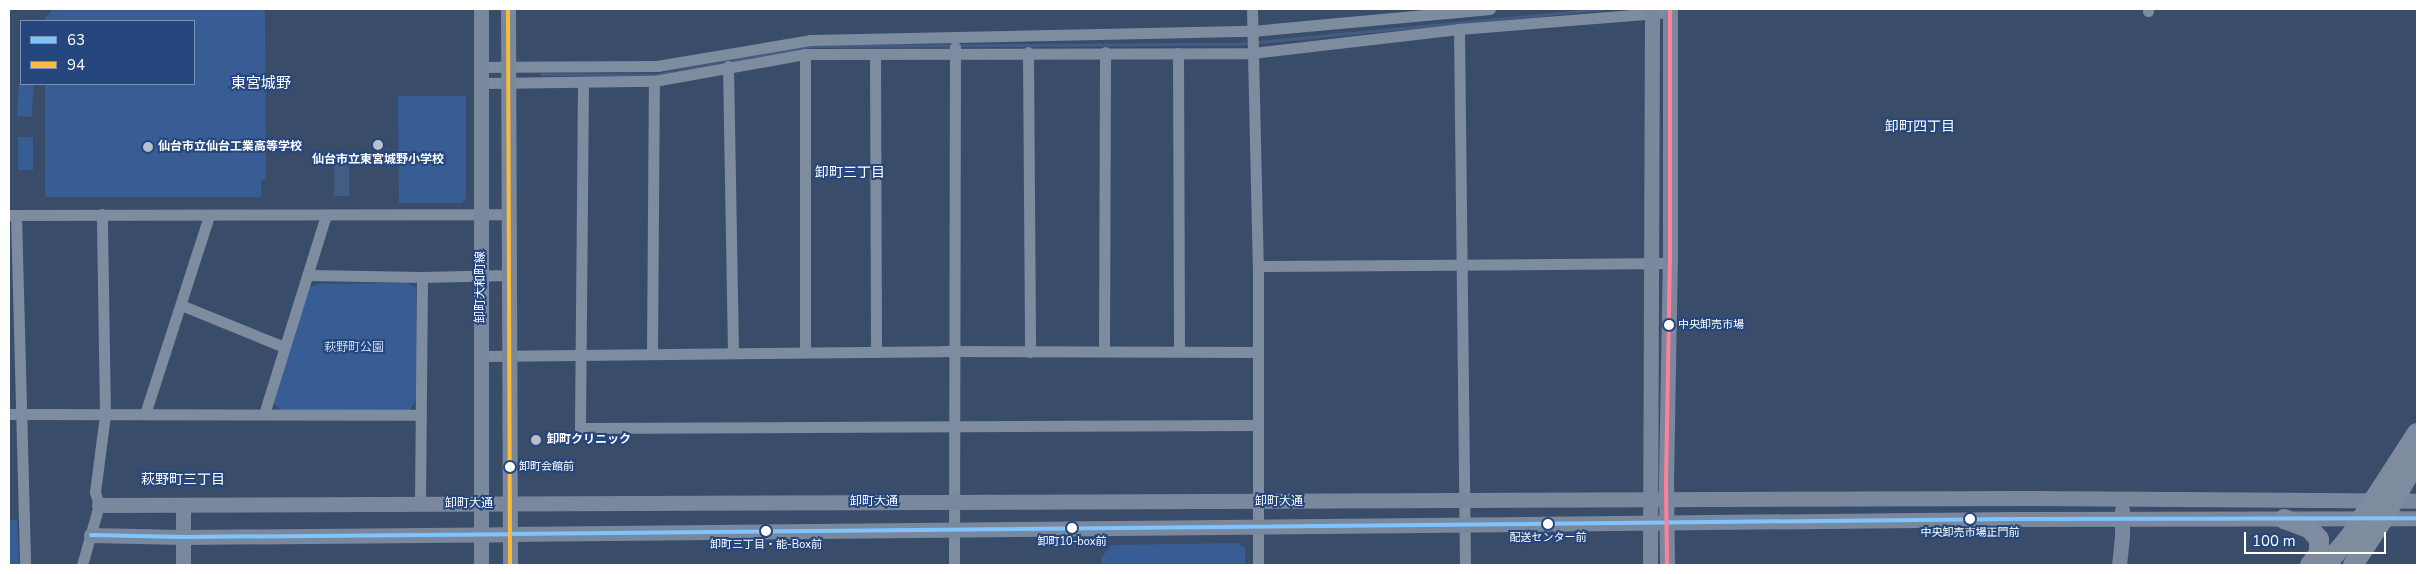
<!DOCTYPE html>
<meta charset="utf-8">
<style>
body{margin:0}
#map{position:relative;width:2426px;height:574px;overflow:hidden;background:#394c6a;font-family:"Nunito Sans","Noto Sans JP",sans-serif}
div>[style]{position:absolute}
.green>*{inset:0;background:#385d94;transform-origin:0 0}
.water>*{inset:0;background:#445c83;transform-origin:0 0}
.stream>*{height:3px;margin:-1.5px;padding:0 1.5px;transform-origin:1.5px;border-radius:1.5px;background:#445c83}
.street>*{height:11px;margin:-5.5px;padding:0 5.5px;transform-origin:5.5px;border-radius:5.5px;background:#7e8ca0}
.secondary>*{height:15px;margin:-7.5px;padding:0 7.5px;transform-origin:7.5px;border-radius:7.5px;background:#7a889d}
.highway>*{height:20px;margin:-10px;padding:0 10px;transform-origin:10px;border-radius:10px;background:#7f8ca0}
.bus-1>*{height:4px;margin:-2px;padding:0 2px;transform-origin:2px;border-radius:2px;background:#80c4ff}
.bus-2>*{height:4px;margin:-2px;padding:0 2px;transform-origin:2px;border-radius:2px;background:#fbbb3a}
.bus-3>*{height:4px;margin:-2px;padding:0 2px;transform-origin:2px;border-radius:2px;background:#ff8098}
.dots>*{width:14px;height:14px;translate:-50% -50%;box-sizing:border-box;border:2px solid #25477e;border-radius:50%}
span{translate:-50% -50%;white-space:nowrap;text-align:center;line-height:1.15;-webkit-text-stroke:4px #25477e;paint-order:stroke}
.bus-label{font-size:11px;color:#fff}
.left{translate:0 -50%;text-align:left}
.poi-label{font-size:12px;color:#fff;font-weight:700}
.street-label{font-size:12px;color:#fff}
.park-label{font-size:12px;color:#cdddf4}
.neighbourhood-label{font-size:14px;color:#fff}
.quarter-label{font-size:15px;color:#fff}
.frame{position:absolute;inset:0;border:10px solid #fff;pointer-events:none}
.legend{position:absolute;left:20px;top:20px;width:175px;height:65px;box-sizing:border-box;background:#25477e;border:1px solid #7c91b2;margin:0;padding:6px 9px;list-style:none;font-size:15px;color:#fff}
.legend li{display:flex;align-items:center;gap:10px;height:25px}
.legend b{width:25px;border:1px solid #7c91b2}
.scale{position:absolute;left:2244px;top:532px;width:142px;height:22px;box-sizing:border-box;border:2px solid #fff;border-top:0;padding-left:6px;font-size:15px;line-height:18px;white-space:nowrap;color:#fff;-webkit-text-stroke:4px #25477e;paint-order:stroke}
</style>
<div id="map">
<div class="green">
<i style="clip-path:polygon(53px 9px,265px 9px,266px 179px,261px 180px,261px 197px,45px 197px,45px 84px,194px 84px,194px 21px,45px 21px,45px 18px)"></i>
<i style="left:19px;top:83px;width:15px;height:33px;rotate:4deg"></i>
<i style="clip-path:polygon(398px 96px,466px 96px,466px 198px,462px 203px,399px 203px)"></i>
<i style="left:18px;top:137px;width:15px;height:33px"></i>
<i style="clip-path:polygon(408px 283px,416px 288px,417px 398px,410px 410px,280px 410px,273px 402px,308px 288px,317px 284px)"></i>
<i style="clip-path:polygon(9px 520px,17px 520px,19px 565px,9px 565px)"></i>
<i style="clip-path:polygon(1237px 543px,1245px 548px,1245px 565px,1101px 565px,1101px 558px,1111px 545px)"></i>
</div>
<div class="water">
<i style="left:334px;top:160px;width:15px;height:36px"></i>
</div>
<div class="stream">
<i style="left:542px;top:74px;width:113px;rotate:0.5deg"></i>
<i style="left:655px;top:75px;width:160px;rotate:-10.5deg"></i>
<i style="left:812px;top:46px;width:425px;rotate:-0.3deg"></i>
<i style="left:1237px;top:44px;width:367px;rotate:-5.5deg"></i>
</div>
<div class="street">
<i style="left:1252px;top:9px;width:257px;rotate:88.7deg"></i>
<i style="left:1258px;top:266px;width:299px;rotate:90deg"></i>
<i style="left:2148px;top:11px;width:2px;rotate:-90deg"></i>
<i style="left:1459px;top:29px;width:536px;rotate:89.36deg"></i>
<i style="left:1028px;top:52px;width:300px;rotate:89.6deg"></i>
<i style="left:1178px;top:53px;width:298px;rotate:89.8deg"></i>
<i style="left:875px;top:55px;width:297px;rotate:89.8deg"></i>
<i style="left:728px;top:66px;width:287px;rotate:89deg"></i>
<i style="left:480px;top:67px;width:177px;rotate:-0.3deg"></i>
<i style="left:657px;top:66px;width:155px;rotate:-9.6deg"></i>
<i style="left:810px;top:40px;width:442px;rotate:-1.2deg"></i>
<i style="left:1252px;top:31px;width:239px;rotate:-5.3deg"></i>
<i style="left:583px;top:82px;width:346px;rotate:90.5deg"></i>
<i style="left:580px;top:428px;width:677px;rotate:-0.25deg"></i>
<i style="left:480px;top:83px;width:174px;rotate:-0.7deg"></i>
<i style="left:654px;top:81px;width:153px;rotate:-10.1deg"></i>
<i style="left:805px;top:54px;width:447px;rotate:-0.1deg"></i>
<i style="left:1252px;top:53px;width:208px;rotate:-6.6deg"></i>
<i style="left:1459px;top:29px;width:212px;rotate:-4.6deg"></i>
<i style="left:9px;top:215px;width:499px;rotate:-0.1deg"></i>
<i style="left:16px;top:215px;width:350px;rotate:88.5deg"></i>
<i style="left:1258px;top:266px;width:412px;rotate:-0.4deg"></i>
<i style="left:308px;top:275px;width:114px;rotate:1deg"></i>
<i style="left:422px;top:277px;width:87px;rotate:-1.3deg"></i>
<i style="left:181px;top:305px;width:111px;rotate:22.2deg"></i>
<i style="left:1104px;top:351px;width:299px;rotate:-89.8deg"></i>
<i style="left:805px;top:352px;width:298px;rotate:-90deg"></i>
<i style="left:652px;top:354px;width:273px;rotate:-89.6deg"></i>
<i style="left:481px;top:356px;width:462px;rotate:-0.6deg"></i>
<i style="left:943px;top:351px;width:315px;rotate:0.2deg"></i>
<i style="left:9px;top:414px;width:412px;rotate:0.1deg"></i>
<i style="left:145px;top:414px;width:208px;rotate:-72.1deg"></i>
<i style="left:264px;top:414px;width:208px;rotate:-72.7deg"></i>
<i style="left:420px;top:504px;width:227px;rotate:-89.5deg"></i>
<i style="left:82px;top:565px;width:62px;rotate:-74.2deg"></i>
<i style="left:99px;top:505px;width:14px;rotate:-107deg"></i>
<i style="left:95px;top:492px;width:78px;rotate:-82.6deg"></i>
<i style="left:105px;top:415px;width:201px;rotate:-90.9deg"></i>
<i style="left:954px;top:565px;width:518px;rotate:-89.89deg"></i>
</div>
<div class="secondary">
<i style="left:481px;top:9px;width:556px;rotate:90deg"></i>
<i style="left:508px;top:9px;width:556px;rotate:89.79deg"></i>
<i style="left:99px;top:505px;width:1926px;rotate:-0.21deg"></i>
<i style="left:2025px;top:498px;width:392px;rotate:0.4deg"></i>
<i style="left:91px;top:535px;width:92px;rotate:1.2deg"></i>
<i style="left:183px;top:537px;width:326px;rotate:-0.5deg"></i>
<i style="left:509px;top:534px;width:1504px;rotate:-0.57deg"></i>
<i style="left:2013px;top:519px;width:404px;rotate:-0.1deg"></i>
<i style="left:183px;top:565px;width:59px;rotate:-90deg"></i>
<i style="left:1650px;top:565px;width:556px;rotate:-89.79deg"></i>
<i style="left:1667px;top:565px;width:83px;rotate:-90.7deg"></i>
<i style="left:1666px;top:482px;width:219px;rotate:-89deg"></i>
<i style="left:1670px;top:263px;width:254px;rotate:-90deg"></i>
<i style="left:2119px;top:565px;width:28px;rotate:-84deg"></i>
<i style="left:2122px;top:537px;width:27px;rotate:-90deg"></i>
</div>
<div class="highway">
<i style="left:2284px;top:519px;width:27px;rotate:20deg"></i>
<i style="left:2309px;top:528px;width:15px;rotate:48deg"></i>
<i style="left:2319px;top:539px;width:14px;rotate:90deg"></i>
<i style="left:2319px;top:553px;width:15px;rotate:127deg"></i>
<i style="left:2326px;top:565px;width:35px;rotate:-50deg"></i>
<i style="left:2349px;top:538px;width:125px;rotate:-57.1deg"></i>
<i style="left:2353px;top:565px;width:56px;rotate:-56.6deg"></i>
<i style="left:2384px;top:518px;width:67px;rotate:-60.4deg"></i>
</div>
<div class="bus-1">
<i style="left:91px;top:535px;width:92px;rotate:1.2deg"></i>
<i style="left:183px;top:537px;width:326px;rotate:-0.5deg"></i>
<i style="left:509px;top:534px;width:1504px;rotate:-0.57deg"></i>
<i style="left:2013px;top:519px;width:404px;rotate:-0.1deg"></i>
</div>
<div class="bus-2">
<i style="left:508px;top:9px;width:556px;rotate:89.79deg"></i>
</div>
<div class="bus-3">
<i style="left:1667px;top:565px;width:83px;rotate:-90.7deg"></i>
<i style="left:1666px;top:482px;width:219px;rotate:-89deg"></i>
<i style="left:1670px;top:263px;width:254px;rotate:-90deg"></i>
</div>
<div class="dots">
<i style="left:378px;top:145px;background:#bac0cb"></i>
<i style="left:148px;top:147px;background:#bac0cb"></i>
<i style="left:1669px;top:325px;background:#fff"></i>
<i style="left:536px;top:440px;background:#bac0cb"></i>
<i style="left:510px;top:467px;background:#fff"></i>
<i style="left:1970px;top:519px;background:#fff"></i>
<i style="left:1548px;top:524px;background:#fff"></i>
<i style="left:1072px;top:528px;background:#fff"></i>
<i style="left:766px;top:531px;background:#fff"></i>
</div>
<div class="bus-label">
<span class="left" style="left:1678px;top:325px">中央卸売市場</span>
<span class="left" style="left:519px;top:467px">卸町会館前</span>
<span style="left:1970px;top:533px">中央卸売市場正門前</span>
<span style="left:1548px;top:538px">配送センター前</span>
<span style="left:1072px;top:542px">卸町10-box前</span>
<span style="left:766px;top:545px">卸町三丁目・能-Box前</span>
</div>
<div class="poi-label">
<span class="left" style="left:158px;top:147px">仙台市立仙台工業高等学校</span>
<span style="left:378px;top:160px">仙台市立東宮城野小学校</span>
<span class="left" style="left:547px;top:440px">卸町クリニック</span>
</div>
<div class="street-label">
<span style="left:481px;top:287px;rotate:-90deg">卸町大和町線</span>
<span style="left:874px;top:502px">卸町大通</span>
<span style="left:1279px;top:502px">卸町大通</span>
<span style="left:469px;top:504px">卸町大通</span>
</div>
<div class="park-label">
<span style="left:354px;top:348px">萩野町公園</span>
</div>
<div class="neighbourhood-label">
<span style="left:1920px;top:127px">卸町四丁目</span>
<span style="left:850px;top:173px">卸町三丁目</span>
<span style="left:183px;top:480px">萩野町三丁目</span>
</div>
<div class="quarter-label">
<span style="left:261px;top:84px">東宮城野</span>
</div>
<div class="frame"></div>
<ul class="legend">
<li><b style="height:6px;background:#80c4ff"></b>63</li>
<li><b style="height:6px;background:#fbbb3a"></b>94</li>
</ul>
<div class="scale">100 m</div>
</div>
